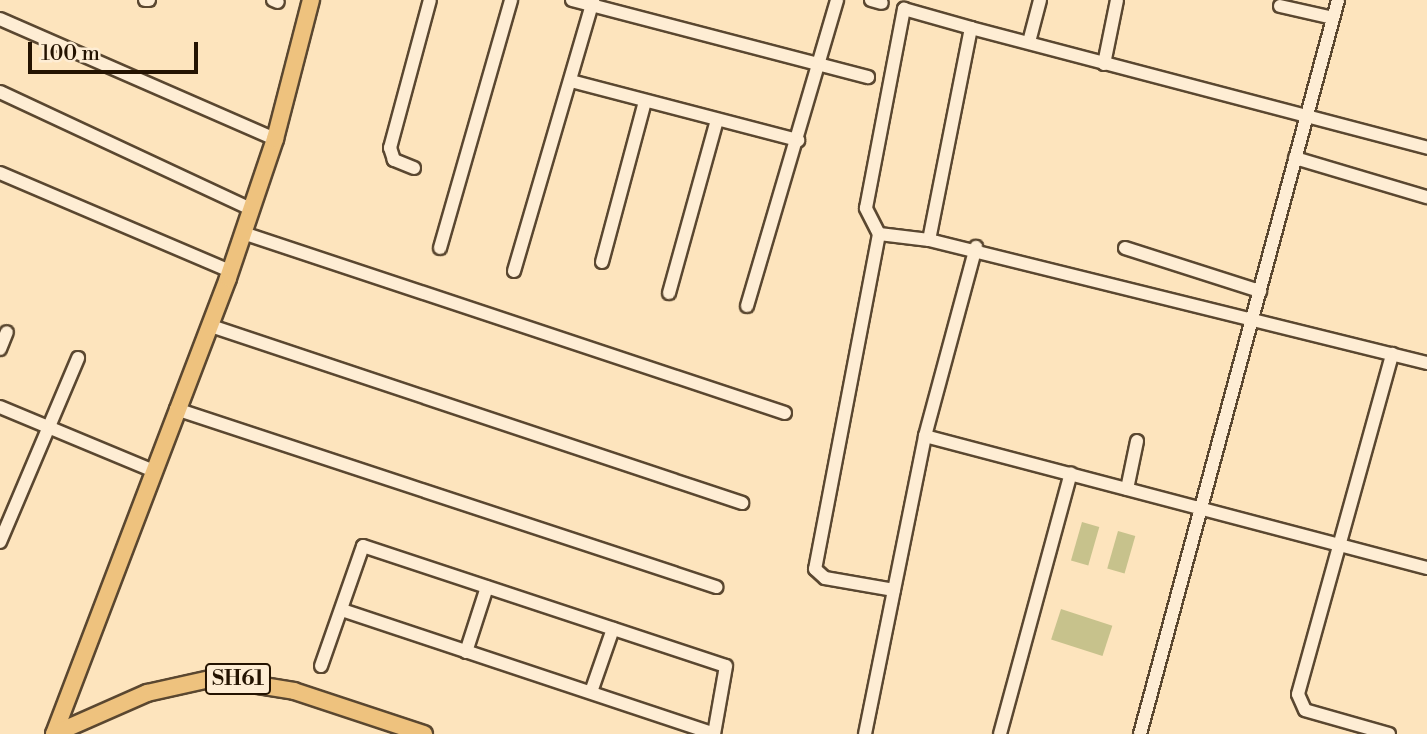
<!DOCTYPE html>
<style>
body{margin:0}
#map{position:relative;width:1427px;height:734px;overflow:hidden;background:#fde4bd;font-family:"Libre Bodoni",serif}
div>[style]{position:absolute}
.green>*{inset:0;background:#c7c28c;transform-origin:0 0}
.roads{filter:drop-shadow(2px 0 #5a4730) drop-shadow(-2px 0 #5a4730) drop-shadow(0 2px #5a4730) drop-shadow(0 -2px #5a4730)}
.minor>*{height:12px;margin:-6px;padding:0 6px;transform-origin:6px;border-radius:6px;background:#feedd4}
.major>*{height:16px;margin:-8px;padding:0 8px;transform-origin:8px;border-radius:8px;background:#eec27e}
span{translate:-50% -50%;white-space:nowrap;text-align:center;line-height:1.15;-webkit-text-stroke:7px #feedd4;paint-order:stroke}
.shield-label span{padding:2px 5px;background:#feedd4;border:2px solid;border-radius:5px;-webkit-text-stroke-width:0}
.shield-label{font-size:21px;color:#241301;font-weight:700}
.scale{position:absolute;left:28px;top:42px;width:170px;height:32px;box-sizing:border-box;border:4px solid #241301;border-top:0;padding-left:9px;font-size:21px;line-height:24px;white-space:nowrap;color:#241301;-webkit-text-stroke:5px #feedd4;paint-order:stroke}
</style>
<div id="map">
<div class="green">
<i style="left:1082px;top:522px;width:18px;height:40px;rotate:16deg"></i>
<i style="left:1118px;top:531px;width:18px;height:39px;rotate:16deg"></i>
<i style="left:1061px;top:609px;width:54px;height:32px;rotate:18deg"></i>
</div>
<div class="roads">
<div class="minor">
<i style="left:145px;top:0;width:4px"></i>
<i style="left:273px;top:0;width:5px;rotate:22deg"></i>
<i style="left:572px;top:0;width:306px;rotate:14.6deg"></i>
<i style="left:871px;top:0;width:11px;rotate:15deg"></i>
<i style="left:1280px;top:6px;width:54px;rotate:12.8deg"></i>
<i style="left:0;top:19px;width:300px;rotate:23.6deg"></i>
<i style="left:971px;top:28px;width:472px;rotate:14.7deg"></i>
<i style="left:1029px;top:42px;width:43px;rotate:-75.3deg"></i>
<i style="left:1104px;top:64px;width:65px;rotate:-78.5deg"></i>
<i style="left:571px;top:81px;width:235px;rotate:14.6deg"></i>
<i style="left:0;top:92px;width:277px;rotate:25deg"></i>
<i style="left:1295px;top:158px;width:138px;rotate:16.5deg"></i>
<i style="left:414px;top:168px;width:22px;rotate:-158deg"></i>
<i style="left:394px;top:160px;width:13px;rotate:-108deg"></i>
<i style="left:390px;top:148px;width:153px;rotate:-74.9deg"></i>
<i style="left:0;top:173px;width:250px;rotate:23.1deg"></i>
<i style="left:243px;top:233px;width:571px;rotate:18.37deg"></i>
<i style="left:879px;top:234px;width:29px;rotate:-117deg"></i>
<i style="left:866px;top:208px;width:203px;rotate:-79.2deg"></i>
<i style="left:904px;top:9px;width:70px;rotate:15.8deg"></i>
<i style="left:971px;top:28px;width:216px;rotate:101.2deg"></i>
<i style="left:929px;top:240px;width:50px;rotate:-173.2deg"></i>
<i style="left:879px;top:234px;width:341px;rotate:100.8deg"></i>
<i style="left:815px;top:569px;width:13px;rotate:42deg"></i>
<i style="left:825px;top:578px;width:70px;rotate:9.9deg"></i>
<i style="left:929px;top:240px;width:513px;rotate:13.87deg"></i>
<i style="left:440px;top:248px;width:258px;rotate:-74deg"></i>
<i style="left:1125px;top:248px;width:142px;rotate:17.7deg"></i>
<i style="left:602px;top:262px;width:166px;rotate:-75deg"></i>
<i style="left:514px;top:271px;width:282px;rotate:-73.7deg"></i>
<i style="left:669px;top:293px;width:176px;rotate:-74.5deg"></i>
<i style="left:747px;top:306px;width:319px;rotate:-73.6deg"></i>
<i style="left:211px;top:326px;width:560px;rotate:18.43deg"></i>
<i style="left:0;top:349px;width:18px;rotate:-68deg"></i>
<i style="left:0;top:407px;width:164px;rotate:22.6deg"></i>
<i style="left:176px;top:409px;width:569px;rotate:18.24deg"></i>
<i style="left:925px;top:436px;width:519px;rotate:14.73deg"></i>
<i style="left:1127px;top:489px;width:49px;rotate:-78.2deg"></i>
<i style="left:0;top:542px;width:200px;rotate:-67deg"></i>
<i style="left:342px;top:610px;width:392px;rotate:18.4deg"></i>
<i style="left:466px;top:652px;width:68px;rotate:-72.1deg"></i>
<i style="left:321px;top:666px;width:127px;rotate:-70.7deg"></i>
<i style="left:363px;top:546px;width:382px;rotate:18.3deg"></i>
<i style="left:726px;top:666px;width:69px;rotate:100deg"></i>
<i style="left:591px;top:692px;width:67px;rotate:-70.8deg"></i>
<i style="left:865px;top:734px;width:304px;rotate:-78.6deg"></i>
<i style="left:925px;top:436px;width:196px;rotate:-74.9deg"></i>
<i style="left:1000px;top:734px;width:270px;rotate:-74.8deg"></i>
<i style="left:1140px;top:734px;width:760px;rotate:-74.9deg"></i>
<i style="left:1389px;top:734px;width:87px;rotate:-164.1deg"></i>
<i style="left:1305px;top:710px;width:17px;rotate:-114deg"></i>
<i style="left:1298px;top:694px;width:353px;rotate:-74.5deg"></i>
</div>
<div class="major">
<i style="left:54px;top:734px;width:488px;rotate:-69.1deg"></i>
<i style="left:228px;top:278px;width:147px;rotate:-71.3deg"></i>
<i style="left:275px;top:139px;width:144px;rotate:-75.5deg"></i>
<i style="left:54px;top:734px;width:102px;rotate:-23.8deg"></i>
<i style="left:147px;top:693px;width:69px;rotate:-12.6deg"></i>
<i style="left:214px;top:678px;width:81px;rotate:9.2deg"></i>
<i style="left:294px;top:691px;width:137px;rotate:18.3deg"></i>
</div>
</div>
<div class="shield-label">
<span style="left:238px;top:679px">SH61</span>
</div>
<div class="scale">100 m</div>
</div>
